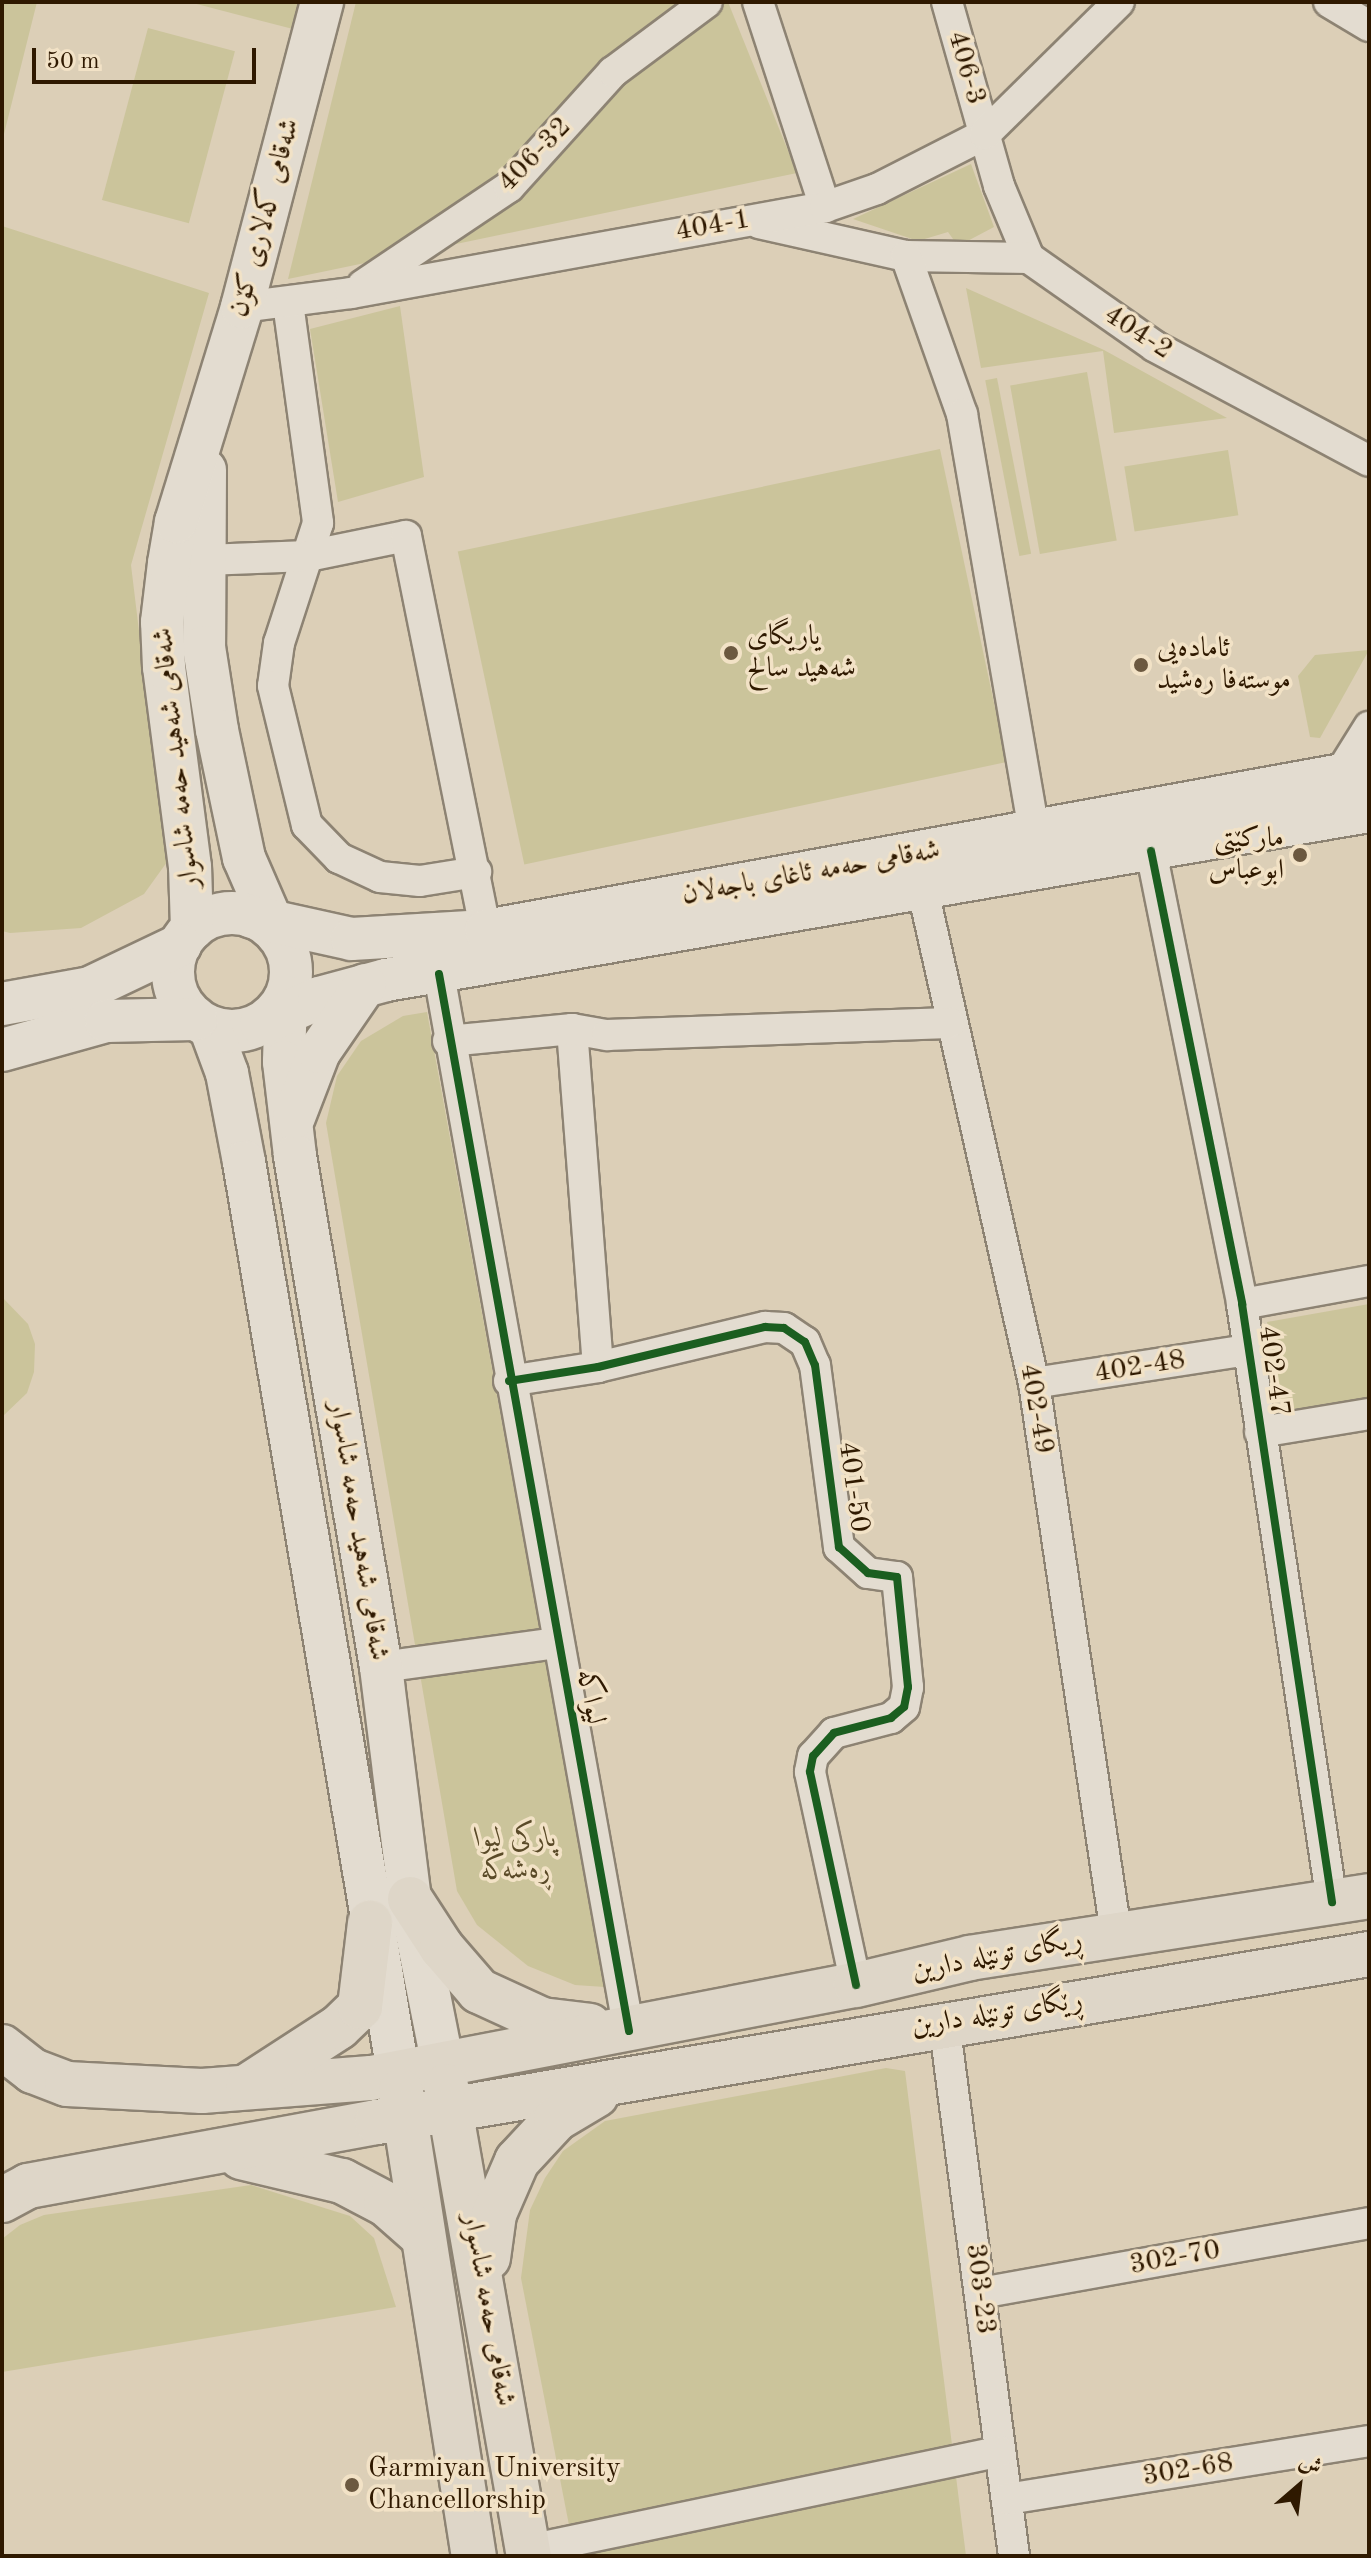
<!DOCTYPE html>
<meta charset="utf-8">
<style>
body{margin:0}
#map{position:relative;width:1371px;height:2558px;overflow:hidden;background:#dccfb7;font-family:"Old Standard TT",Amiri,serif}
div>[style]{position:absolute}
.green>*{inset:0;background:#cbc49b;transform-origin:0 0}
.roads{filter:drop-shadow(2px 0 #8d8373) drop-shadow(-2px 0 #8d8373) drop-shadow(0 2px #8d8373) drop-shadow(0 -2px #8d8373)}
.street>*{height:30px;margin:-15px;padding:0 15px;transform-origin:15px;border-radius:15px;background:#e3dcd0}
.secondary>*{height:42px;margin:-21px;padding:0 21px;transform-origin:21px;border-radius:21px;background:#e3dcd0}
.secondary>.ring{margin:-21px;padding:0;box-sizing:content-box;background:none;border:42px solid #e3dcd0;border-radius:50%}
.primary>*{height:44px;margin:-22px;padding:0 22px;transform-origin:22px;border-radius:22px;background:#ded6c8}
.cycleway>*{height:8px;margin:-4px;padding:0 4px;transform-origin:4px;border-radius:4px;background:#1b5e20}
.dots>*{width:22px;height:22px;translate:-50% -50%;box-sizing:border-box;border:4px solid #f2e2c6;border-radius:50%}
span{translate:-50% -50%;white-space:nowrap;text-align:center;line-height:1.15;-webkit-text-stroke:7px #f2e2c6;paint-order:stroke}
.street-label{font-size:28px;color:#2f1900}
.poi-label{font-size:28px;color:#2f1900}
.left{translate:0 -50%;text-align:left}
.right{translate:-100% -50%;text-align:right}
.park-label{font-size:28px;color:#5a4a28;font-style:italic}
.frame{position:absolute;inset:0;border:4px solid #2f1900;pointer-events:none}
.north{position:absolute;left:1259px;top:2446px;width:80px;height:80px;-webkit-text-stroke:6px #f2e2c6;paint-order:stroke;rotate:28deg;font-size:22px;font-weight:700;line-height:32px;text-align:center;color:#2f1900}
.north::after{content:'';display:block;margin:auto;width:28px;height:36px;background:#2f1900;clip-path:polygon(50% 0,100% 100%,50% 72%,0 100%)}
.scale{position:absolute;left:32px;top:48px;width:224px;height:36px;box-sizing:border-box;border:4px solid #2f1900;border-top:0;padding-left:10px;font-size:24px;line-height:28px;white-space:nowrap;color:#2f1900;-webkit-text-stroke:6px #f2e2c6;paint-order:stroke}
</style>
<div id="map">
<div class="green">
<i style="clip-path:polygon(2px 2px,37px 2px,2px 142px)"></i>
<i style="clip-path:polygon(189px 2px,302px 2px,293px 29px)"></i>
<i style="clip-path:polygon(356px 2px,728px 2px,797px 173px,288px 279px)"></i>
<i style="left:148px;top:28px;width:90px;height:178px;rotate:15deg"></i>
<i style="clip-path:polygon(971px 164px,994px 227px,958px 246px,948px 232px,918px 241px,853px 219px)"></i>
<i style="clip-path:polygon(2px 226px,209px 293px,131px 565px,167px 862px,144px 894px,81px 928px,10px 933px,2px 931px)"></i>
<i style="clip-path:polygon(966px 288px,1104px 350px,1227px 418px,1114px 433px,1103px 351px,981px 368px)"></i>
<i style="clip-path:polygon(400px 306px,424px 477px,338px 502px,310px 329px)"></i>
<i style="left:1087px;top:372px;width:171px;height:78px;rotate:80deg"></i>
<i style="left:997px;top:378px;width:179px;height:12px;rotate:79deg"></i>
<i style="left:940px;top:449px;width:320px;height:493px;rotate:78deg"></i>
<i style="left:1228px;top:450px;width:66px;height:105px;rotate:81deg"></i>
<i style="clip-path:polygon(1369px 650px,1320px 738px,1310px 737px,1298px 676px,1315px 655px)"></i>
<i style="clip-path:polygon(427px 1012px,605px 1987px,575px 1985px,528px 1966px,477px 1925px,457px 1891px,326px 1123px,337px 1076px,361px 1041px,403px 1016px)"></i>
<i style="clip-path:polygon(2px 1297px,28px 1324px,35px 1344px,34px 1372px,27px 1393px,2px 1417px)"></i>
<i style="clip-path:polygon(1369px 1304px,1369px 1397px,1283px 1411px,1267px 1322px)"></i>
<i style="clip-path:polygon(886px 2068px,905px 2071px,966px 2556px,575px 2556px,521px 2278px,530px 2210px,545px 2178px,563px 2151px,605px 2121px)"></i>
<i style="clip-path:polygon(251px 2185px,350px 2216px,374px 2238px,396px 2307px,2px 2372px,2px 2239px,20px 2225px,44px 2215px)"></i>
</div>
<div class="roads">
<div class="street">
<i style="left:758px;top:2px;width:216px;rotate:71.9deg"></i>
<i style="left:947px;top:2px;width:191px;rotate:74.2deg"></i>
<i style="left:999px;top:186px;width:78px;rotate:67.4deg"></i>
<i style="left:1029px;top:258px;width:153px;rotate:35.1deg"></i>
<i style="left:1154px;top:346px;width:244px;rotate:28.1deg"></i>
<i style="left:1329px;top:2px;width:47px;rotate:31deg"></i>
<i style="left:759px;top:223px;width:151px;rotate:12.7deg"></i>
<i style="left:906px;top:256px;width:123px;rotate:0.9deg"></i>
<i style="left:906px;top:256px;width:168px;rotate:70.5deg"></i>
<i style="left:962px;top:414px;width:425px;rotate:80.2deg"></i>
<i style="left:363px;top:285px;width:176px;rotate:-33.9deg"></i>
<i style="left:509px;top:187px;width:155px;rotate:-47.9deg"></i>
<i style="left:613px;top:72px;width:117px;rotate:-36.7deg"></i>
<i style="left:288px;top:303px;width:222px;rotate:82.2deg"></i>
<i style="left:318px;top:523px;width:126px;rotate:108deg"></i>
<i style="left:279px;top:643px;width:43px;rotate:97.9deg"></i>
<i style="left:273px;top:686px;width:143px;rotate:76.3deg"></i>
<i style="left:307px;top:825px;width:46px;rotate:45.9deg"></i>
<i style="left:339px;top:858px;width:45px;rotate:24.9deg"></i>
<i style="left:380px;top:877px;width:40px;rotate:5.7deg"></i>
<i style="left:420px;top:881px;width:57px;rotate:-9.1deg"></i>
<i style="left:242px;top:307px;width:110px;rotate:-7.3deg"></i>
<i style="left:351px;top:293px;width:482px;rotate:-10.3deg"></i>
<i style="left:825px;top:207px;width:55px;rotate:-19.1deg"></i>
<i style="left:877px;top:189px;width:121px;rotate:-27deg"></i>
<i style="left:985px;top:134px;width:188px;rotate:-44.6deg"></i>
<i style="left:205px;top:560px;width:103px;rotate:-2.2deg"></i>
<i style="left:308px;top:556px;width:100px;rotate:-11.5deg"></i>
<i style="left:406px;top:536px;width:403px;rotate:78.6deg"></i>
<i style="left:1339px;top:775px;width:57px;rotate:-58deg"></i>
<i style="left:1151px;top:851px;width:462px;rotate:78.6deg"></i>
<i style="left:1242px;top:1304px;width:605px;rotate:81.44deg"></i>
<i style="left:923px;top:891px;width:504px;rotate:77.29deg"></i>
<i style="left:1034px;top:1383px;width:556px;rotate:81.52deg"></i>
<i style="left:439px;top:974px;width:1074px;rotate:79.81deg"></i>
<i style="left:572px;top:1029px;width:339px;rotate:85.6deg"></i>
<i style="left:448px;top:1041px;width:125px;rotate:-5.5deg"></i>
<i style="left:572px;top:1029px;width:36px;rotate:10deg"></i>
<i style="left:607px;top:1035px;width:342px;rotate:-2deg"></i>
<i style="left:1242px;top:1304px;width:129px;rotate:-10.3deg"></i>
<i style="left:509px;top:1381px;width:90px;rotate:-8.9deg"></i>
<i style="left:598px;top:1367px;width:172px;rotate:-13.5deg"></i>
<i style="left:765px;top:1327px;width:19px;rotate:3deg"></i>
<i style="left:784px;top:1328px;width:25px;rotate:34deg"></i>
<i style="left:805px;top:1342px;width:25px;rotate:67deg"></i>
<i style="left:815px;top:1365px;width:184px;rotate:82.5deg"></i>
<i style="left:839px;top:1547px;width:39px;rotate:42deg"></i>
<i style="left:868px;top:1573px;width:29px;rotate:8deg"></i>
<i style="left:897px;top:1577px;width:111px;rotate:84.3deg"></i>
<i style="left:908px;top:1687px;width:20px;rotate:101deg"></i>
<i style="left:904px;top:1707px;width:17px;rotate:140deg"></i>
<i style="left:891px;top:1718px;width:59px;rotate:165.3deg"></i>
<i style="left:834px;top:1733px;width:31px;rotate:132deg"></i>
<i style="left:813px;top:1756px;width:16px;rotate:101deg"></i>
<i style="left:810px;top:1772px;width:218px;rotate:77.8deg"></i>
<i style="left:1034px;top:1383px;width:215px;rotate:-8.8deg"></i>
<i style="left:1260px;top:1432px;width:110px;rotate:-9.4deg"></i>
<i style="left:381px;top:1667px;width:178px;rotate:-7.8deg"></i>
<i style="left:944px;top:2022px;width:539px;rotate:82.53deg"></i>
<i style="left:980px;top:2293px;width:395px;rotate:-10.2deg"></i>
<i style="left:1007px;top:2499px;width:367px;rotate:-9.1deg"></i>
<i style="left:528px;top:2550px;width:482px;rotate:-11.8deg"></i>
</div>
<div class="secondary">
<i style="left:205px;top:470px;width:177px;rotate:90.3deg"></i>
<i style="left:204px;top:647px;width:84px;rotate:81.1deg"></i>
<i style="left:217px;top:730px;width:131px;rotate:78.1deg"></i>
<i style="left:244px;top:858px;width:83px;rotate:66.5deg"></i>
<i class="ring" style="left:173px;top:913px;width:76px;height:76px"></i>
<i style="left:252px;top:917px;width:102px;rotate:12.4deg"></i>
<i style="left:352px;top:939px;width:134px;rotate:-3.4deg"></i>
<i style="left:486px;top:931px;width:898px;rotate:-10.33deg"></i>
<i style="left:192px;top:929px;width:62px;rotate:-91.8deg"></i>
<i style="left:190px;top:867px;width:202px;rotate:-97.4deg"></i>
<i style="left:164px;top:667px;width:45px;rotate:-92.5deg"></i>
<i style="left:162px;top:622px;width:59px;rotate:-83.2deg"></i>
<i style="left:169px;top:563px;width:42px;rotate:-80.3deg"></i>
<i style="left:176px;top:522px;width:225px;rotate:-72.9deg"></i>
<i style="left:242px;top:307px;width:315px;rotate:-75.3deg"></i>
<i style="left:286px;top:997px;width:65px;rotate:91.8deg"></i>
<i style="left:284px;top:1062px;width:95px;rotate:83.3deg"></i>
<i style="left:295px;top:1156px;width:518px;rotate:80.45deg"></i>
<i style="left:381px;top:1667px;width:234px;rotate:82.9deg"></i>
<i style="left:410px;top:1899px;width:169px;rotate:78.8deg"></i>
<i style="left:2px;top:1004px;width:89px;rotate:-10.3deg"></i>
<i style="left:90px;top:988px;width:100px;rotate:-25.5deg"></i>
<i style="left:261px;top:1024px;width:64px;rotate:-24.1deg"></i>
<i style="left:319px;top:998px;width:69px;rotate:-15deg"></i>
<i style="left:386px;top:980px;width:997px;rotate:-9.76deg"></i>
<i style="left:210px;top:1027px;width:49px;rotate:69.7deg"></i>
<i style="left:227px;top:1073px;width:91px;rotate:79.2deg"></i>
<i style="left:244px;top:1162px;width:923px;rotate:80.39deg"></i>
<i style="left:2px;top:1050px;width:108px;rotate:-15.6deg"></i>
<i style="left:106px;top:1021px;width:90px;rotate:-1.3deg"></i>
<i style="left:294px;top:1117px;width:70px;rotate:-69deg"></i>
<i style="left:319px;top:1052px;width:81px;rotate:-55.5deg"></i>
</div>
<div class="primary">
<i style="left:410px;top:1899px;width:59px;rotate:56.9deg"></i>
<i style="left:442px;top:1948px;width:57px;rotate:49.3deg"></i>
<i style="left:479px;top:1991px;width:69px;rotate:24.7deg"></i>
<i style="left:542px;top:2020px;width:48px;rotate:7.1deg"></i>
<i style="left:2px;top:2047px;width:39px;rotate:38deg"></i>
<i style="left:33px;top:2071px;width:36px;rotate:21deg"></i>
<i style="left:67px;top:2084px;width:135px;rotate:3deg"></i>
<i style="left:202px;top:2091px;width:169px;rotate:-4.4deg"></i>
<i style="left:371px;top:2078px;width:494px;rotate:-10.9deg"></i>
<i style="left:856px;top:1985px;width:117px;rotate:-13.3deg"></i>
<i style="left:970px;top:1958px;width:404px;rotate:-8.8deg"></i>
<i style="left:248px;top:2086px;width:108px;rotate:-33deg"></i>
<i style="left:339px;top:2027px;width:29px;rotate:-44deg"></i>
<i style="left:360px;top:2007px;width:85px;rotate:-83.2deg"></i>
<i style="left:446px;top:2086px;width:477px;rotate:80deg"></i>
<i style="left:401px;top:2091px;width:471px;rotate:81.1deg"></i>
<i style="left:241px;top:2157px;width:104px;rotate:13.4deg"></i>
<i style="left:342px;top:2181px;width:50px;rotate:27.6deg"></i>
<i style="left:386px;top:2204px;width:45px;rotate:41.4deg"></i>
<i style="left:2px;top:2200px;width:30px;rotate:-28deg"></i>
<i style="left:28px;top:2186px;width:355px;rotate:-10.4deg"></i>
<i style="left:377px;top:2122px;width:1006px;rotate:-9.61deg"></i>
<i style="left:488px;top:2258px;width:44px;rotate:-82.2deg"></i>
<i style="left:494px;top:2214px;width:58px;rotate:-66.5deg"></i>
<i style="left:517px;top:2161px;width:57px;rotate:-47.1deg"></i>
<i style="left:556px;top:2119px;width:47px;rotate:-31deg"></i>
</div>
</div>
<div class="cycleway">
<i style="left:1151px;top:851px;width:462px;rotate:78.6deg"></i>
<i style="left:1242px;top:1304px;width:605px;rotate:81.44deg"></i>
<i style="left:439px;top:974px;width:1074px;rotate:79.81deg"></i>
<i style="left:509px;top:1381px;width:90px;rotate:-8.9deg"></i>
<i style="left:598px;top:1367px;width:172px;rotate:-13.5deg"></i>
<i style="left:765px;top:1327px;width:19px;rotate:3deg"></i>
<i style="left:784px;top:1328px;width:25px;rotate:34deg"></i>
<i style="left:805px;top:1342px;width:25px;rotate:67deg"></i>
<i style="left:815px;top:1365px;width:184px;rotate:82.5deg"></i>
<i style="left:839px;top:1547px;width:39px;rotate:42deg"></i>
<i style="left:868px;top:1573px;width:29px;rotate:8deg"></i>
<i style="left:897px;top:1577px;width:111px;rotate:84.3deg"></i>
<i style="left:908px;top:1687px;width:20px;rotate:101deg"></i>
<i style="left:904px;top:1707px;width:17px;rotate:140deg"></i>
<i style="left:891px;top:1718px;width:59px;rotate:165.3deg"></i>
<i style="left:834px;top:1733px;width:31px;rotate:132deg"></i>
<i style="left:813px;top:1756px;width:16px;rotate:101deg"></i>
<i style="left:810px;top:1772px;width:218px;rotate:77.8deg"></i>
</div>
<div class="dots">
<i style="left:731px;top:653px;background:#6c5940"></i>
<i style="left:1141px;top:665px;background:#6c5940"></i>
<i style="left:1300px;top:855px;background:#6c5940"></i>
<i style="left:352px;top:2485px;background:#6c5940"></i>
</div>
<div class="street-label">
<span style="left:966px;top:68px;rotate:74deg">406-3</span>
<span style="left:535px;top:155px;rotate:-46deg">406-32</span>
<span style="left:265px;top:218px;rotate:-75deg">شەقامی کەلاری کۆن</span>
<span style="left:713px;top:226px;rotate:-10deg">404-1</span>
<span style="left:1138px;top:333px;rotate:33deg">404-2</span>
<span style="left:177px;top:758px;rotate:-96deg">شەقامی شەهید حەمە شاسوار</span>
<span style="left:811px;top:873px;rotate:-10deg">شەقامی حەمە ئاغای باجەلان</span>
<span style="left:1140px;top:1367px;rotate:-9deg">402-48</span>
<span style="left:1273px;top:1371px;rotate:82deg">402-47</span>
<span style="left:1036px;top:1409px;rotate:80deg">402-49</span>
<span style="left:853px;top:1487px;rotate:82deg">401-50</span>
<span style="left:358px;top:1531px;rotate:81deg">شەقامی شەهید حەمە شاسوار</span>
<span style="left:590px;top:1697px;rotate:79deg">لیواکە</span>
<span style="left:997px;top:1956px;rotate:-11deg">ڕیگای تونێلە دارین</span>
<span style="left:997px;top:2014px;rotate:-9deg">ڕێگای تونێلە دارین</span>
<span style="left:1175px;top:2258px;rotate:-10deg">302-70</span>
<span style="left:980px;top:2289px;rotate:83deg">303-23</span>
<span style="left:488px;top:2310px;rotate:80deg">شەقامی حەمە شاسوار</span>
<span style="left:1188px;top:2470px;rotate:-9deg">302-68</span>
</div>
<div class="poi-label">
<span class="left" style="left:747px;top:653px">یاریگای<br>شەهید سالح</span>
<span class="left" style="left:1157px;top:665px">ئامادەیی<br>موستەفا رەشید</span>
<span class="right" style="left:1284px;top:855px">مارکێتی<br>ابوعباس</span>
<span class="left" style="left:368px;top:2485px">Garmiyan University<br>Chancellorship</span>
</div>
<div class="park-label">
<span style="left:516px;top:1855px">پارکی لیوا<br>ڕەشەکە</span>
</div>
<div class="frame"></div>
<div class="north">ش</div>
<div class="scale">50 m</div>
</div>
